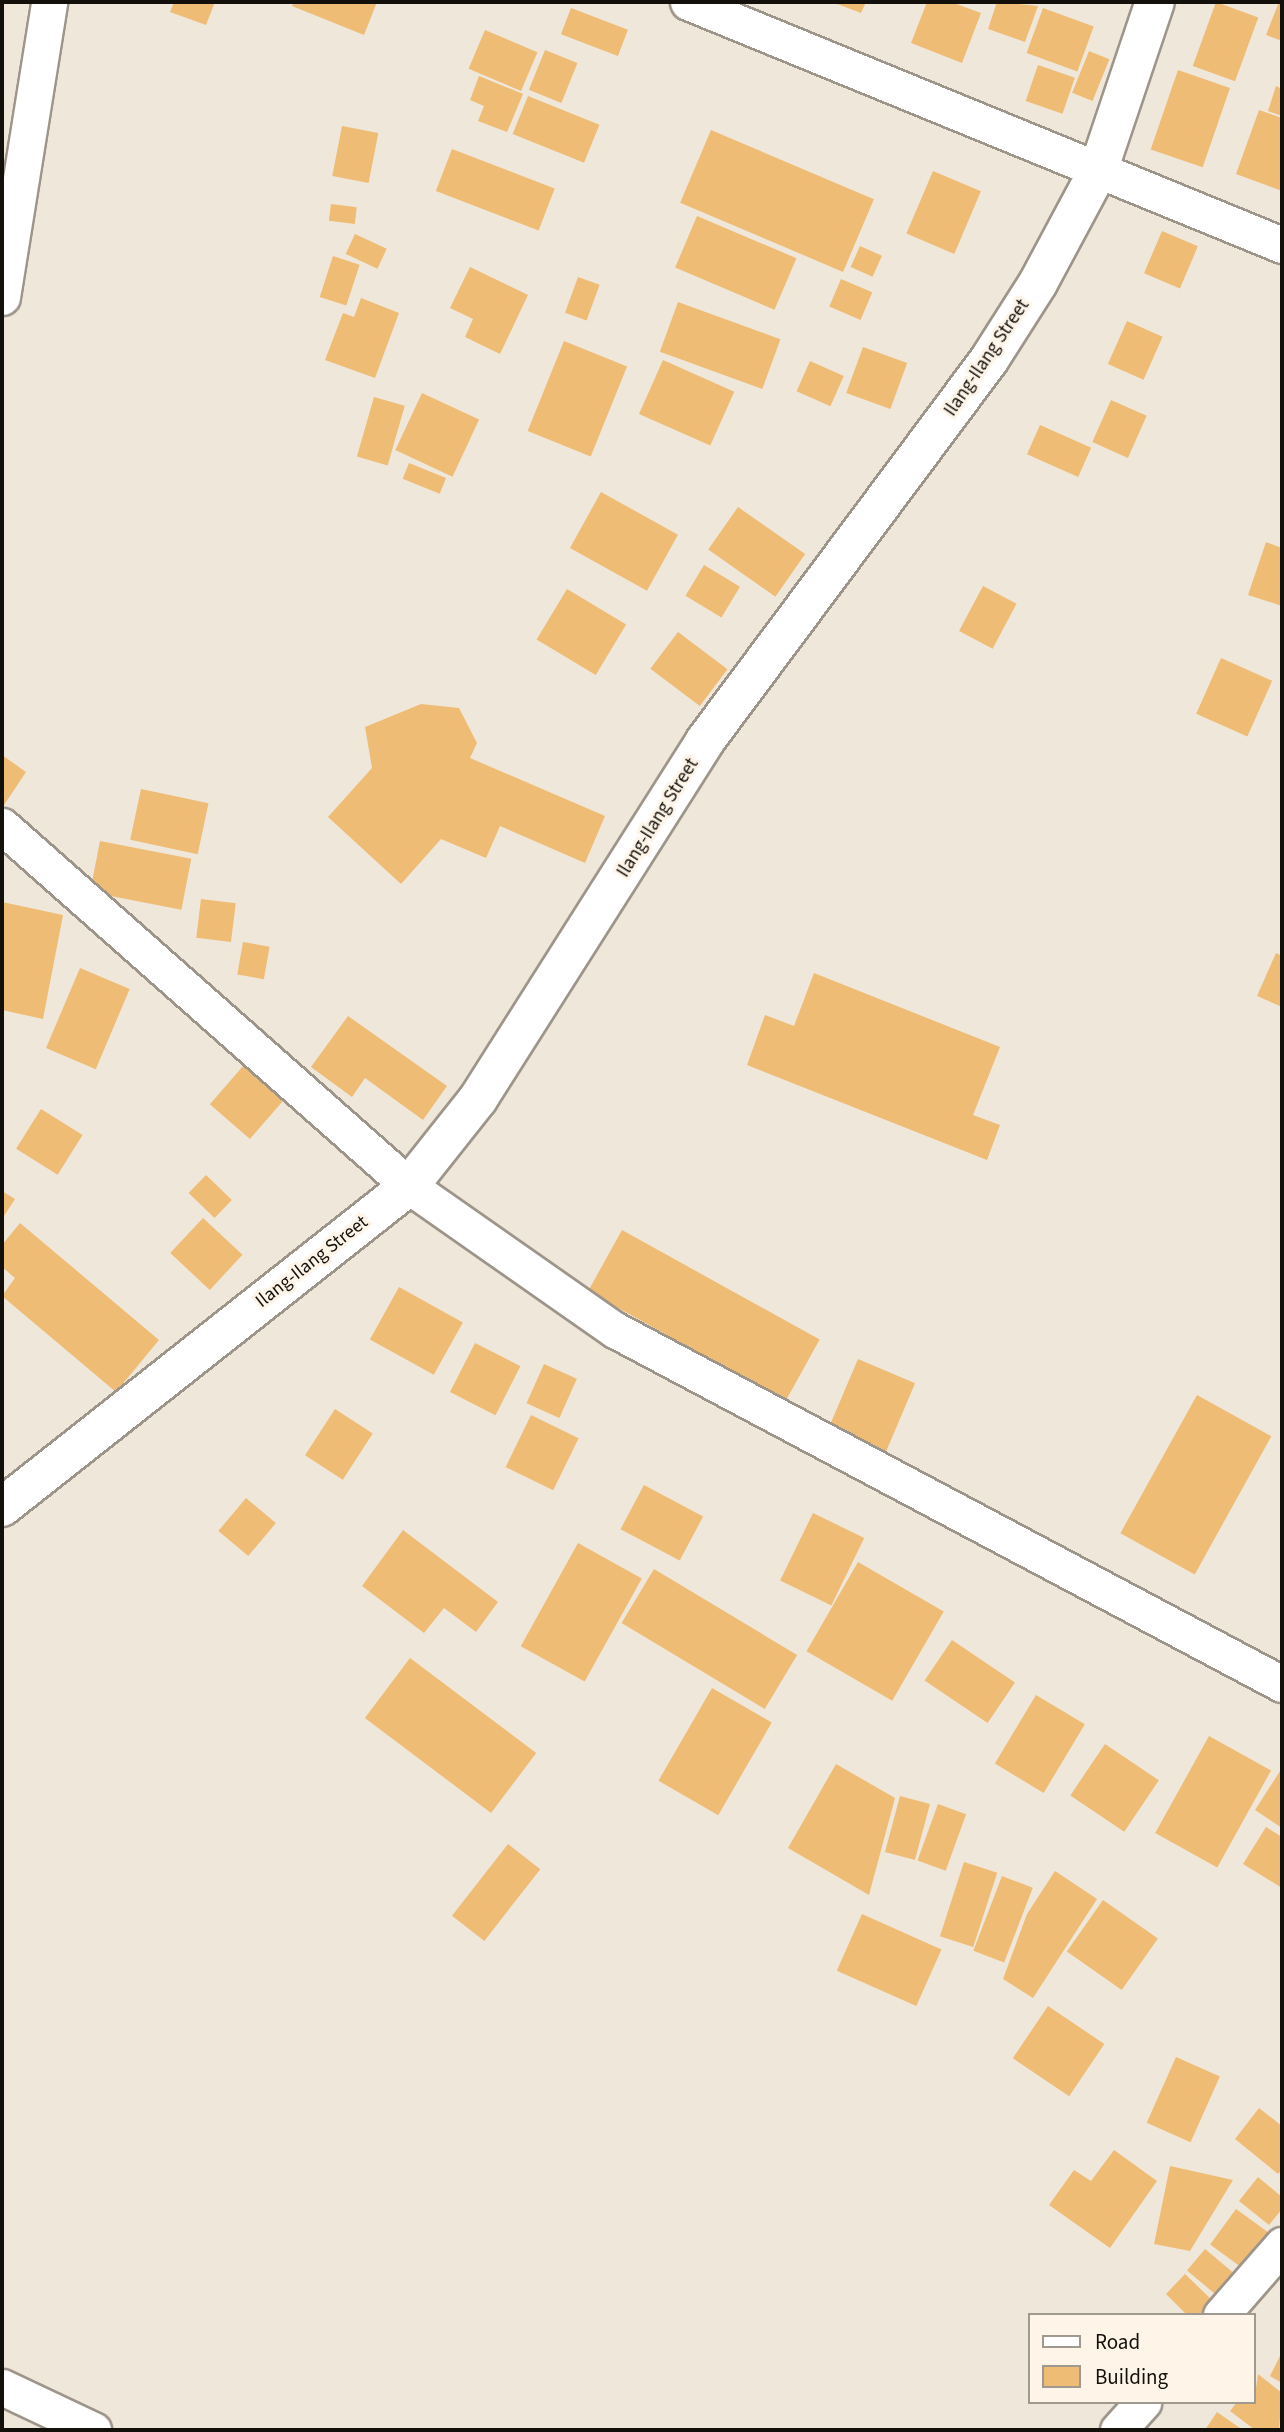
<!DOCTYPE html>
<style>
body{margin:0}
#map{position:relative;width:1284px;height:2432px;overflow:hidden;background:#f0e7db;font-family:"Source Sans 3",sans-serif}
div>[style]{position:absolute}
.building>*{inset:0;background:#eebc74;transform-origin:0 0}
.roads{filter:drop-shadow(2px 0 #9e958a) drop-shadow(-2px 0 #9e958a) drop-shadow(0 2px #9e958a) drop-shadow(0 -2px #9e958a)}
.minor>*{height:35px;margin:-17.5px;padding:0 17.5px;transform-origin:17.5px;border-radius:17.5px;background:#fff}
.secondary>*{height:38px;margin:-19px;padding:0 19px;transform-origin:19px;border-radius:19px;background:#fff}
span{translate:-50% -50%;white-space:nowrap;text-align:center;line-height:1.15;-webkit-text-stroke:6px #fef4e8;paint-order:stroke}
.street-label{font-size:19px;color:#13100c}
.frame{position:absolute;inset:0;border:4px solid #13100c;pointer-events:none}
.legend{position:absolute;left:1028px;top:2313px;width:228px;height:91px;box-sizing:border-box;background:#fef4e8;border:2px solid #a09990;margin:0;padding:9px 12px;list-style:none;font-size:21px;color:#13100c}
.legend li{display:flex;align-items:center;gap:14px;height:35px}
.legend b{width:35px;border:2px solid #a09990}
</style>
<div id="map">
<div class="building">
<i style="clip-path:polygon(174px 2px,215px 2px,206px 25px,170px 12px)"></i>
<i style="clip-path:polygon(294px 2px,377px 2px,364px 35px,292px 6px)"></i>
<i style="clip-path:polygon(832px 2px,866px 2px,861px 13px)"></i>
<i style="clip-path:polygon(927px 2px,951px 2px,981px 13px,962px 63px,911px 43px)"></i>
<i style="clip-path:polygon(997px 2px,1038px 6px,1025px 42px,988px 29px)"></i>
<i style="left:1216px;top:2px;width:45px;height:68px;rotate:20deg"></i>
<i style="clip-path:polygon(1279px 2px,1282px 2px,1282px 41px,1266px 35px)"></i>
<i style="left:571px;top:8px;width:61px;height:28px;rotate:21deg"></i>
<i style="left:1043px;top:8px;width:54px;height:48px;rotate:20deg"></i>
<i style="left:485px;top:30px;width:57px;height:42px;rotate:23deg"></i>
<i style="left:545px;top:50px;width:35px;height:43px;rotate:22deg"></i>
<i style="left:1089px;top:51px;width:22px;height:45px;rotate:22deg"></i>
<i style="left:1038px;top:65px;width:39px;height:38px;rotate:19deg"></i>
<i style="left:1178px;top:70px;width:55px;height:84px;rotate:19deg"></i>
<i style="clip-path:polygon(479px 76px,523px 94px,507px 132px,478px 121px,484px 106px,470px 100px)"></i>
<i style="clip-path:polygon(1276px 86px,1282px 89px,1282px 116px,1268px 111px)"></i>
<i style="left:528px;top:96px;width:77px;height:41px;rotate:22deg"></i>
<i style="clip-path:polygon(1259px 110px,1282px 118px,1282px 191px,1236px 174px)"></i>
<i style="left:342px;top:126px;width:37px;height:51px;rotate:11deg"></i>
<i style="left:711px;top:130px;width:177px;height:79px;rotate:23deg"></i>
<i style="left:452px;top:149px;width:110px;height:45px;rotate:21deg"></i>
<i style="left:933px;top:171px;width:52px;height:68px;rotate:23deg"></i>
<i style="left:331px;top:204px;width:26px;height:17px;rotate:7deg"></i>
<i style="left:697px;top:216px;width:108px;height:56px;rotate:23deg"></i>
<i style="left:1162px;top:231px;width:39px;height:46px;rotate:23deg"></i>
<i style="left:355px;top:234px;width:35px;height:22px;rotate:25deg"></i>
<i style="left:860px;top:246px;width:24px;height:23px;rotate:24deg"></i>
<i style="left:333px;top:256px;width:28px;height:43px;rotate:18deg"></i>
<i style="clip-path:polygon(470px 267px,528px 295px,500px 354px,465px 337px,473px 319px,450px 308px)"></i>
<i style="left:578px;top:277px;width:23px;height:38px;rotate:20deg"></i>
<i style="left:841px;top:279px;width:34px;height:30px;rotate:23deg"></i>
<i style="clip-path:polygon(361px 298px,399px 313px,375px 378px,325px 360px,343px 313px,354px 317px)"></i>
<i style="left:678px;top:302px;width:109px;height:53px;rotate:20deg"></i>
<i style="left:1127px;top:321px;width:39px;height:47px;rotate:24deg"></i>
<i style="left:564px;top:341px;width:68px;height:97px;rotate:22deg"></i>
<i style="left:863px;top:347px;width:47px;height:49px;rotate:20deg"></i>
<i style="left:663px;top:360px;width:78px;height:59px;rotate:24deg"></i>
<i style="left:810px;top:361px;width:37px;height:33px;rotate:24deg"></i>
<i style="left:422px;top:393px;width:63px;height:63px;rotate:25deg"></i>
<i style="left:374px;top:397px;width:32px;height:62px;rotate:16deg"></i>
<i style="left:1111px;top:400px;width:39px;height:46px;rotate:24deg"></i>
<i style="left:1040px;top:425px;width:56px;height:32px;rotate:24deg"></i>
<i style="left:409px;top:463px;width:40px;height:17px;rotate:22deg"></i>
<i style="left:601px;top:492px;width:88px;height:64px;rotate:29deg"></i>
<i style="left:738px;top:507px;width:82px;height:52px;rotate:35deg"></i>
<i style="clip-path:polygon(1266px 542px,1282px 548px,1282px 606px,1248px 595px)"></i>
<i style="left:704px;top:565px;width:42px;height:36px;rotate:31deg"></i>
<i style="left:983px;top:586px;width:38px;height:51px;rotate:28deg"></i>
<i style="left:567px;top:589px;width:69px;height:59px;rotate:31deg"></i>
<i style="left:678px;top:632px;width:62px;height:46px;rotate:37deg"></i>
<i style="left:1221px;top:658px;width:56px;height:61px;rotate:24deg"></i>
<i style="clip-path:polygon(421px 704px,459px 708px,477px 743px,470px 758px,605px 816px,585px 863px,500px 826px,486px 858px,441px 839px,401px 884px,328px 817px,372px 768px,365px 727px)"></i>
<i style="clip-path:polygon(2px 755px,26px 772px,2px 808px)"></i>
<i style="left:141px;top:789px;width:69px;height:52px;rotate:12deg"></i>
<i style="left:100px;top:841px;width:93px;height:52px;rotate:11deg"></i>
<i style="left:201px;top:899px;width:35px;height:39px;rotate:7deg"></i>
<i style="clip-path:polygon(2px 902px,63px 915px,43px 1019px,2px 1010px)"></i>
<i style="left:243px;top:942px;width:27px;height:33px;rotate:10deg"></i>
<i style="clip-path:polygon(1276px 953px,1282px 956px,1282px 1007px,1257px 996px)"></i>
<i style="left:80px;top:968px;width:54px;height:87px;rotate:23deg"></i>
<i style="clip-path:polygon(814px 973px,1000px 1047px,973px 1115px,1000px 1125px,987px 1160px,747px 1065px,765px 1015px,794px 1026px)"></i>
<i style="clip-path:polygon(348px 1016px,447px 1086px,423px 1120px,365px 1078px,352px 1097px,311px 1067px)"></i>
<i style="left:244px;top:1065px;width:53px;height:52px;rotate:41deg"></i>
<i style="left:41px;top:1109px;width:49px;height:47px;rotate:32deg"></i>
<i style="left:206px;top:1175px;width:36px;height:25px;rotate:44deg"></i>
<i style="clip-path:polygon(2px 1191px,15px 1199px,2px 1219px)"></i>
<i style="left:203px;top:1218px;width:54px;height:48px;rotate:43deg"></i>
<i style="clip-path:polygon(20px 1223px,159px 1340px,116px 1392px,2px 1296px,15px 1278px,2px 1267px,2px 1245px)"></i>
<i style="left:622px;top:1230px;width:226px;height:70px;rotate:29deg"></i>
<i style="left:399px;top:1287px;width:73px;height:60px;rotate:29deg"></i>
<i style="left:475px;top:1343px;width:51px;height:55px;rotate:27deg"></i>
<i style="left:858px;top:1359px;width:62px;height:84px;rotate:23deg"></i>
<i style="left:544px;top:1364px;width:36px;height:43px;rotate:24deg"></i>
<i style="left:1197px;top:1395px;width:85px;height:158px;rotate:29deg"></i>
<i style="left:335px;top:1409px;width:45px;height:55px;rotate:33deg"></i>
<i style="left:531px;top:1415px;width:53px;height:58px;rotate:26deg"></i>
<i style="left:644px;top:1485px;width:67px;height:50px;rotate:28deg"></i>
<i style="left:246px;top:1498px;width:39px;height:43px;rotate:40deg"></i>
<i style="left:813px;top:1513px;width:57px;height:75px;rotate:26deg"></i>
<i style="clip-path:polygon(403px 1530px,498px 1602px,476px 1632px,444px 1608px,424px 1633px,362px 1586px)"></i>
<i style="left:578px;top:1543px;width:73px;height:118px;rotate:29deg"></i>
<i style="left:858px;top:1562px;width:99px;height:103px;rotate:30deg"></i>
<i style="left:654px;top:1569px;width:167px;height:63px;rotate:31deg"></i>
<i style="left:952px;top:1640px;width:76px;height:49px;rotate:34deg"></i>
<i style="left:410px;top:1658px;width:158px;height:75px;rotate:37deg"></i>
<i style="left:712px;top:1688px;width:69px;height:107px;rotate:30deg"></i>
<i style="left:1036px;top:1695px;width:57px;height:80px;rotate:31deg"></i>
<i style="left:1209px;top:1736px;width:71px;height:111px;rotate:29deg"></i>
<i style="left:1105px;top:1744px;width:65px;height:62px;rotate:34deg"></i>
<i style="clip-path:polygon(836px 1764px,895px 1798px,869px 1895px,788px 1848px)"></i>
<i style="clip-path:polygon(1282px 1768px,1282px 1828px,1255px 1810px)"></i>
<i style="left:900px;top:1796px;width:31px;height:58px;rotate:15deg"></i>
<i style="left:938px;top:1804px;width:30px;height:60px;rotate:20deg"></i>
<i style="clip-path:polygon(1266px 1827px,1282px 1837px,1282px 1888px,1243px 1864px)"></i>
<i style="left:508px;top:1844px;width:41px;height:91px;rotate:38deg"></i>
<i style="left:964px;top:1862px;width:35px;height:78px;rotate:18deg"></i>
<i style="clip-path:polygon(1055px 1871px,1097px 1899px,1033px 1998px,1003px 1979px,1027px 1914px)"></i>
<i style="left:1002px;top:1876px;width:33px;height:80px;rotate:21deg"></i>
<i style="left:1103px;top:1900px;width:67px;height:63px;rotate:35deg"></i>
<i style="left:862px;top:1914px;width:87px;height:62px;rotate:24deg"></i>
<i style="left:1048px;top:2006px;width:68px;height:63px;rotate:34deg"></i>
<i style="left:1176px;top:2057px;width:48px;height:72px;rotate:24deg"></i>
<i style="clip-path:polygon(1259px 2108px,1282px 2126px,1282px 2169px,1278px 2174px,1235px 2139px)"></i>
<i style="clip-path:polygon(1114px 2150px,1157px 2181px,1110px 2248px,1049px 2205px,1074px 2170px,1091px 2181px)"></i>
<i style="clip-path:polygon(1170px 2166px,1233px 2180px,1190px 2251px,1154px 2244px)"></i>
<i style="clip-path:polygon(1258px 2177px,1282px 2197px,1282px 2209px,1269px 2225px,1239px 2201px)"></i>
<i style="left:1236px;top:2209px;width:41px;height:44px;rotate:36deg"></i>
<i style="left:1205px;top:2249px;width:39px;height:28px;rotate:40deg"></i>
<i style="clip-path:polygon(1185px 2274px,1215px 2303px,1204px 2315px,1187px 2315px,1166px 2294px)"></i>
<i style="clip-path:polygon(1282px 2352px,1282px 2383px,1270px 2376px)"></i>
<i style="clip-path:polygon(1258px 2374px,1282px 2393px,1279px 2430px,1255px 2430px,1230px 2411px,1237px 2402px,1254px 2402px)"></i>
<i style="clip-path:polygon(1217px 2412px,1243px 2430px,1205px 2430px)"></i>
</div>
<div class="roads">
<div class="minor">
<i style="left:688px;top:2px;width:642px;rotate:22.25deg"></i>
<i style="left:2px;top:297px;width:299px;rotate:-80.9deg"></i>
<i style="left:2px;top:826px;width:543px;rotate:41.49deg"></i>
<i style="left:409px;top:1186px;width:251px;rotate:35deg"></i>
<i style="left:615px;top:1330px;width:755px;rotate:27.96deg"></i>
<i style="left:1221px;top:2315px;width:93px;rotate:-48.9deg"></i>
<i style="left:2px;top:2387px;width:101px;rotate:25.3deg"></i>
<i style="left:1118px;top:2430px;width:38px;rotate:-48deg"></i>
</div>
<div class="secondary">
<i style="left:2px;top:1507px;width:518px;rotate:-38.26deg"></i>
<i style="left:409px;top:1186px;width:111px;rotate:-51.6deg"></i>
<i style="left:478px;top:1099px;width:424px;rotate:-57.6deg"></i>
<i style="left:705px;top:741px;width:475px;rotate:-53.3deg"></i>
<i style="left:989px;top:360px;width:91px;rotate:-57.5deg"></i>
<i style="left:1038px;top:283px;width:127px;rotate:-61.8deg"></i>
<i style="left:1098px;top:171px;width:178px;rotate:-71.4deg"></i>
</div>
</div>
<div class="street-label">
<span style="left:987px;top:358px;rotate:-56deg">Ilang-Ilang Street</span>
<span style="left:658px;top:818px;rotate:-58deg">Ilang-Ilang Street</span>
<span style="left:312px;top:1262px;rotate:-38deg">Ilang-Ilang Street</span>
</div>
<div class="frame"></div>
<ul class="legend">
<li><b style="height:9px;background:#fff"></b>Road</li>
<li><b style="height:19px;background:#eebc74"></b>Building</li>
</ul>
</div>
